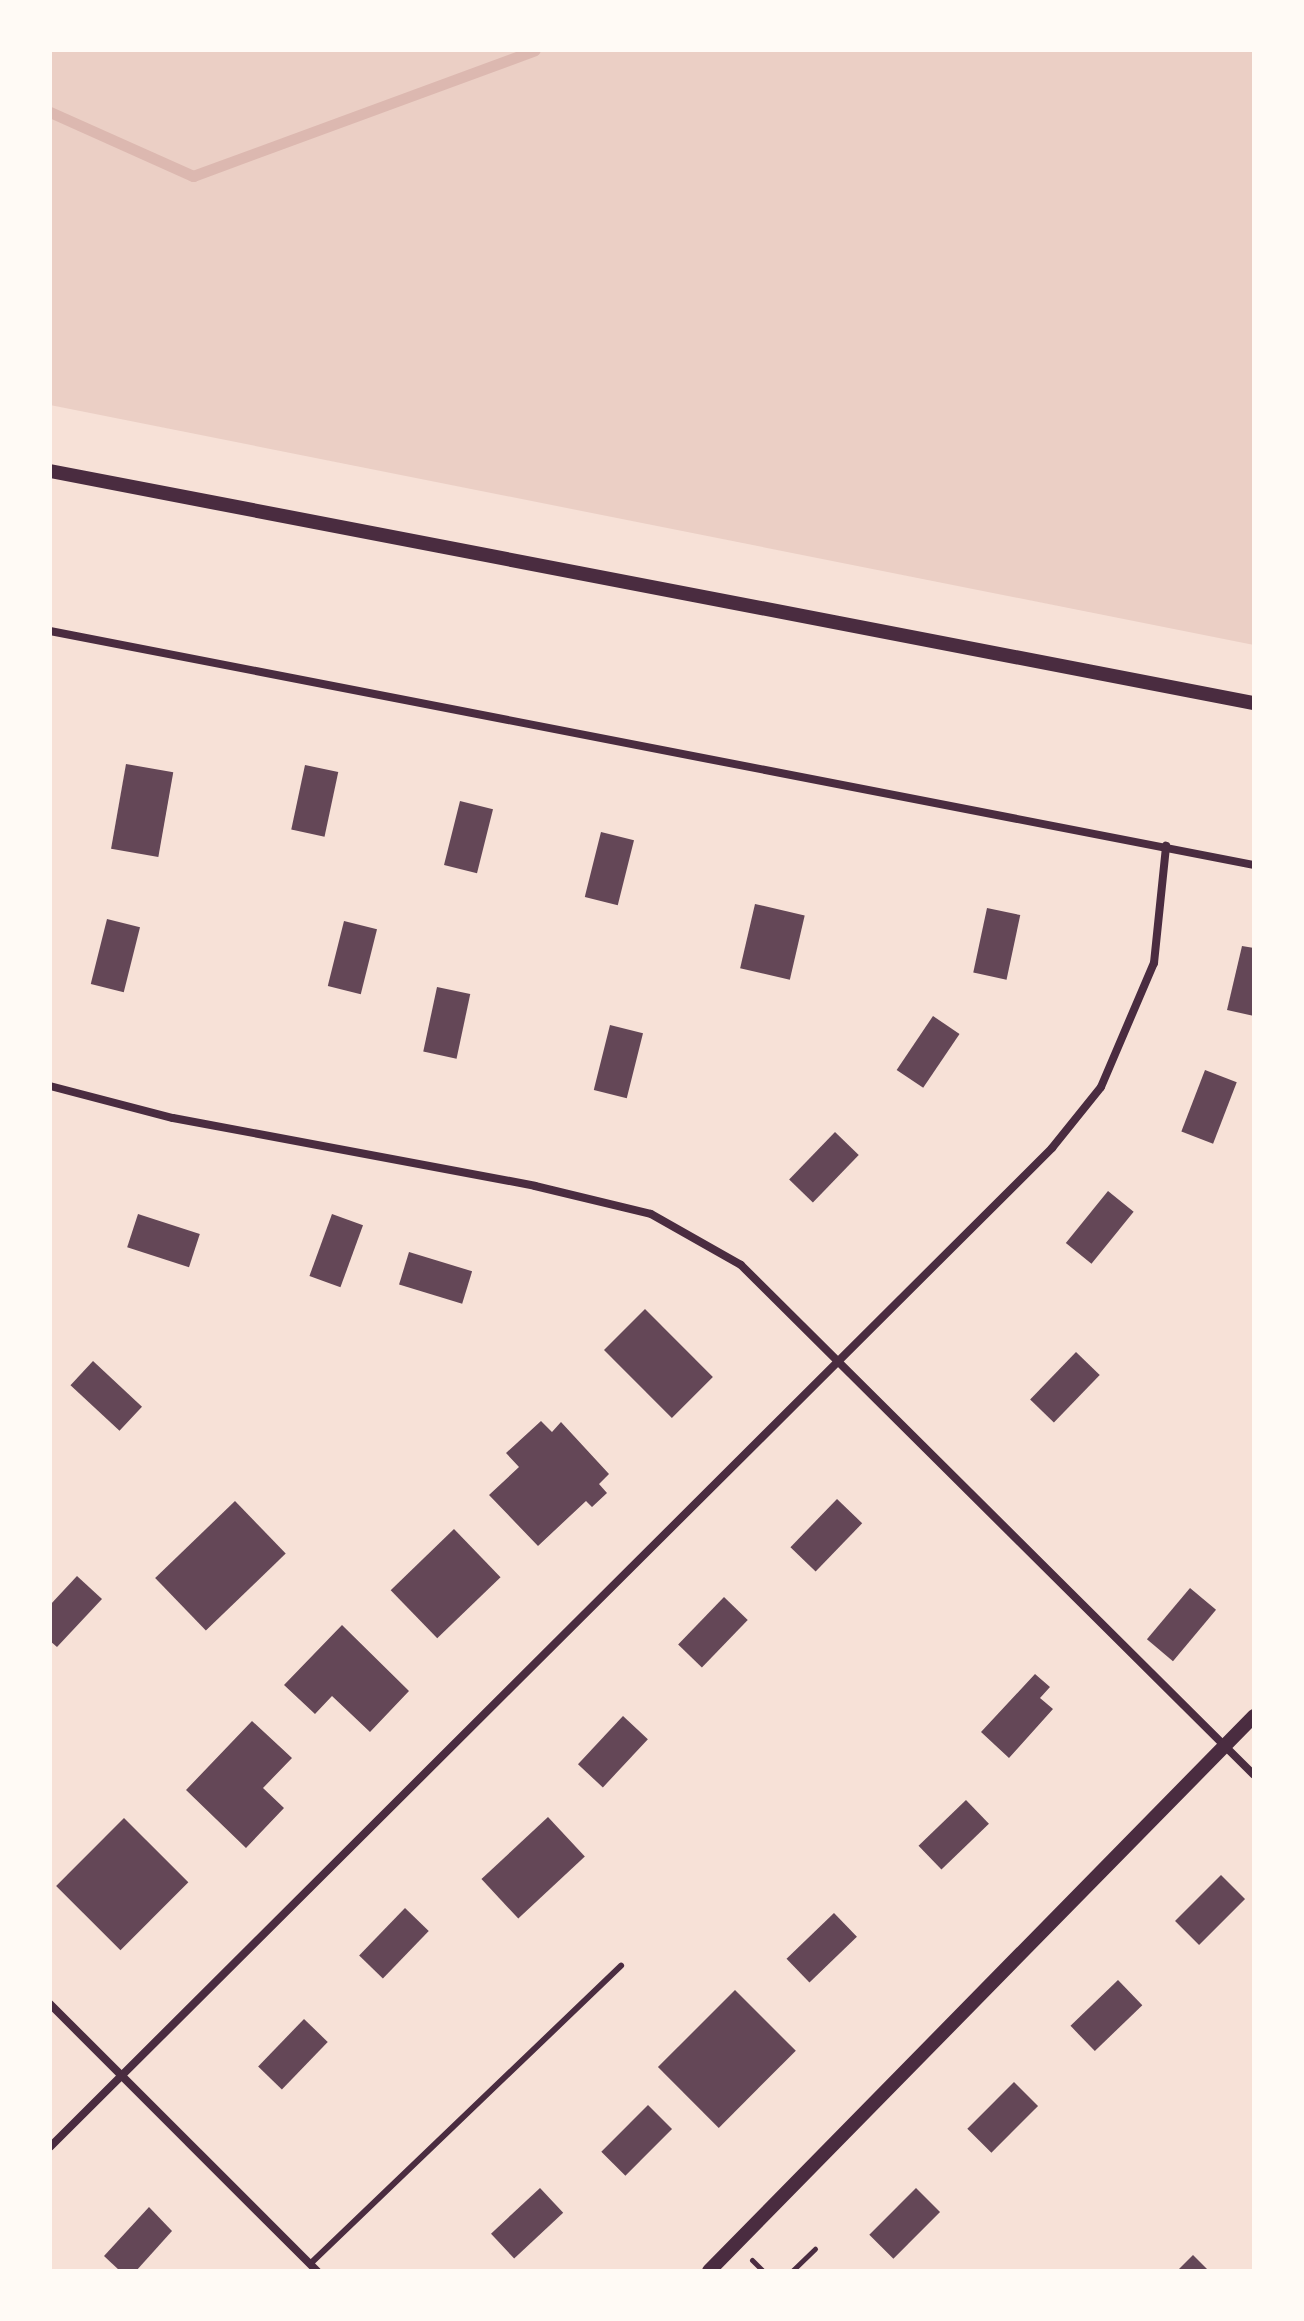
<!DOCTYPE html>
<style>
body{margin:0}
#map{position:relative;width:1304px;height:2321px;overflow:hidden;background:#f7e1d7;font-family:Lora,serif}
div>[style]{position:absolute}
.green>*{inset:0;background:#ebcfc5}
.stream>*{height:11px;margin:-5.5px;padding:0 5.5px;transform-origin:5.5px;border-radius:5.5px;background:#dcb8b0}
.building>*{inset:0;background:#644757;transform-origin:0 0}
.path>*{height:5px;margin:-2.5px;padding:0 2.5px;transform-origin:2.5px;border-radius:2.5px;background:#4a2c40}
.service>*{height:6px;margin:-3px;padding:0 3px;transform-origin:3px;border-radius:3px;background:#4a2c40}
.minor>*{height:8px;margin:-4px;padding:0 4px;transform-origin:4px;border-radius:4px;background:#4a2c40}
.tertiary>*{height:14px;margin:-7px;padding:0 7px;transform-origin:7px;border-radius:7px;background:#4a2c40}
span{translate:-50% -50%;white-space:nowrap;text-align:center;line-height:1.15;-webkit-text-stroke:8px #fffaf5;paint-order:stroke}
.frame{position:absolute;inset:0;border:52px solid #fffaf5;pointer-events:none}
</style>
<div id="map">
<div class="green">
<i style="clip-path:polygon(50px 50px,1254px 50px,1254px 645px,50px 405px)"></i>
</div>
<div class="stream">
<i style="left:50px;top:112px;width:157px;rotate:24.1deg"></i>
<i style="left:193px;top:176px;width:364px;rotate:-20.2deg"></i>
</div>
<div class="building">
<i style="left:126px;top:764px;width:48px;height:86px;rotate:10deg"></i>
<i style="left:305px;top:765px;width:34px;height:66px;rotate:12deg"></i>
<i style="left:460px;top:801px;width:34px;height:66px;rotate:14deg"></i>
<i style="left:601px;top:832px;width:34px;height:67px;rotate:14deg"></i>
<i style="left:755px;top:904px;width:51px;height:66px;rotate:13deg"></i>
<i style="left:987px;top:908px;width:34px;height:66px;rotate:12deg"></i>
<i style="left:107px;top:919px;width:34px;height:67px;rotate:14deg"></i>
<i style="left:344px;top:921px;width:34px;height:67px;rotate:14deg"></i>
<i style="clip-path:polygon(1242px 946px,1254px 948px,1254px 1016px,1227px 1010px)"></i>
<i style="left:437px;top:987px;width:34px;height:66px;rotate:12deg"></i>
<i style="left:933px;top:1016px;width:32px;height:65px;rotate:34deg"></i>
<i style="left:610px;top:1025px;width:34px;height:67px;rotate:14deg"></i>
<i style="left:1205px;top:1070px;width:34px;height:66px;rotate:21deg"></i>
<i style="left:835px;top:1132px;width:33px;height:66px;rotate:44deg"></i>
<i style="left:1108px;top:1191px;width:33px;height:67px;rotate:39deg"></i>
<i style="left:138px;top:1214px;width:65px;height:35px;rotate:18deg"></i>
<i style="left:332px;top:1214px;width:33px;height:66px;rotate:20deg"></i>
<i style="left:409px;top:1252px;width:66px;height:34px;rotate:17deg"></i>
<i style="left:645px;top:1309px;width:96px;height:58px;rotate:45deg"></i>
<i style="left:1076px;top:1352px;width:33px;height:66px;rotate:44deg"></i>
<i style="left:93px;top:1361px;width:67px;height:33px;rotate:43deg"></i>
<i style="clip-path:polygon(541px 1421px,552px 1432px,561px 1422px,609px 1474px,599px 1484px,607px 1493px,592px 1507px,586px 1501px,538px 1546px,489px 1495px,519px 1467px,506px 1453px)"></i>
<i style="left:837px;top:1499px;width:35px;height:67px;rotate:44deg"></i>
<i style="left:235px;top:1501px;width:73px;height:111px;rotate:46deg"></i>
<i style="left:454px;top:1529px;width:67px;height:88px;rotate:46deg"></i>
<i style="clip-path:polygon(77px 1576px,102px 1599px,57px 1647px,50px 1641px,50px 1605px)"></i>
<i style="left:1190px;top:1588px;width:34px;height:67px;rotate:40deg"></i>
<i style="left:724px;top:1597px;width:33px;height:66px;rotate:44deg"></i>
<i style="clip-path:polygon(342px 1625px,409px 1691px,370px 1732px,332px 1696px,315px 1714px,284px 1685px)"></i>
<i style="clip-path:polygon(1035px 1674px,1050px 1687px,1040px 1698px,1053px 1709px,1009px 1758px,981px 1732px)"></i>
<i style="left:623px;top:1716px;width:34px;height:66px;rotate:43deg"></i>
<i style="clip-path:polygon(252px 1721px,292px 1758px,263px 1788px,284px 1808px,246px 1848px,186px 1790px)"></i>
<i style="left:966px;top:1800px;width:33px;height:66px;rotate:46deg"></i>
<i style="left:548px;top:1817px;width:54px;height:91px;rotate:47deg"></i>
<i style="left:124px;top:1818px;width:91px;height:96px;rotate:45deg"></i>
<i style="left:1221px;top:1875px;width:34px;height:65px;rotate:45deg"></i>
<i style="left:405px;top:1908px;width:33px;height:66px;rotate:44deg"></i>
<i style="left:834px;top:1913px;width:33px;height:66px;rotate:46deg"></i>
<i style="left:1118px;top:1980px;width:35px;height:66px;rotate:46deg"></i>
<i style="left:735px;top:1990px;width:86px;height:109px;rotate:45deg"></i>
<i style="left:304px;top:2019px;width:33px;height:66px;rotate:44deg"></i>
<i style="left:1014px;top:2082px;width:34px;height:66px;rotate:45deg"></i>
<i style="left:648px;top:2105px;width:34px;height:66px;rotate:45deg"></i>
<i style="left:540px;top:2188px;width:34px;height:67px;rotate:47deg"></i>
<i style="left:916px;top:2188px;width:34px;height:66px;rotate:45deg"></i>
<i style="clip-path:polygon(149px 2207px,172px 2231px,136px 2271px,120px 2271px,104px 2256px)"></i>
<i style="clip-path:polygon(1193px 2255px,1209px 2271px,1177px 2271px)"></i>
</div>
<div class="path">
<i style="left:752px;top:2260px;width:16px;rotate:45deg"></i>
<i style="left:792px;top:2271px;width:32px;rotate:-44deg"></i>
</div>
<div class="service">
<i style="left:310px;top:2264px;width:431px;rotate:-43.8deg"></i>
</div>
<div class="minor">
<i style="left:50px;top:631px;width:1227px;rotate:11deg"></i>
<i style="left:50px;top:1086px;width:127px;rotate:14.6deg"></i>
<i style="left:173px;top:1118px;width:368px;rotate:10.6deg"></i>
<i style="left:535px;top:1186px;width:119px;rotate:13.6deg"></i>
<i style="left:651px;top:1214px;width:103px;rotate:29.5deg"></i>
<i style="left:741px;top:1265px;width:723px;rotate:44.83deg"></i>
<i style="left:50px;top:2004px;width:378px;rotate:45deg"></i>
<i style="left:50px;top:2147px;width:1415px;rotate:-44.91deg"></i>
<i style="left:1052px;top:1148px;width:78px;rotate:-51.2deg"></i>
<i style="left:1101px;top:1087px;width:135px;rotate:-66.9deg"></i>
<i style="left:1154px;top:963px;width:118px;rotate:-84.1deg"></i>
</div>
<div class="tertiary">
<i style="left:50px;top:471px;width:1226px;rotate:10.91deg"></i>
<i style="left:709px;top:2271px;width:778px;rotate:-45.52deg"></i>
</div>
<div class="frame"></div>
</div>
